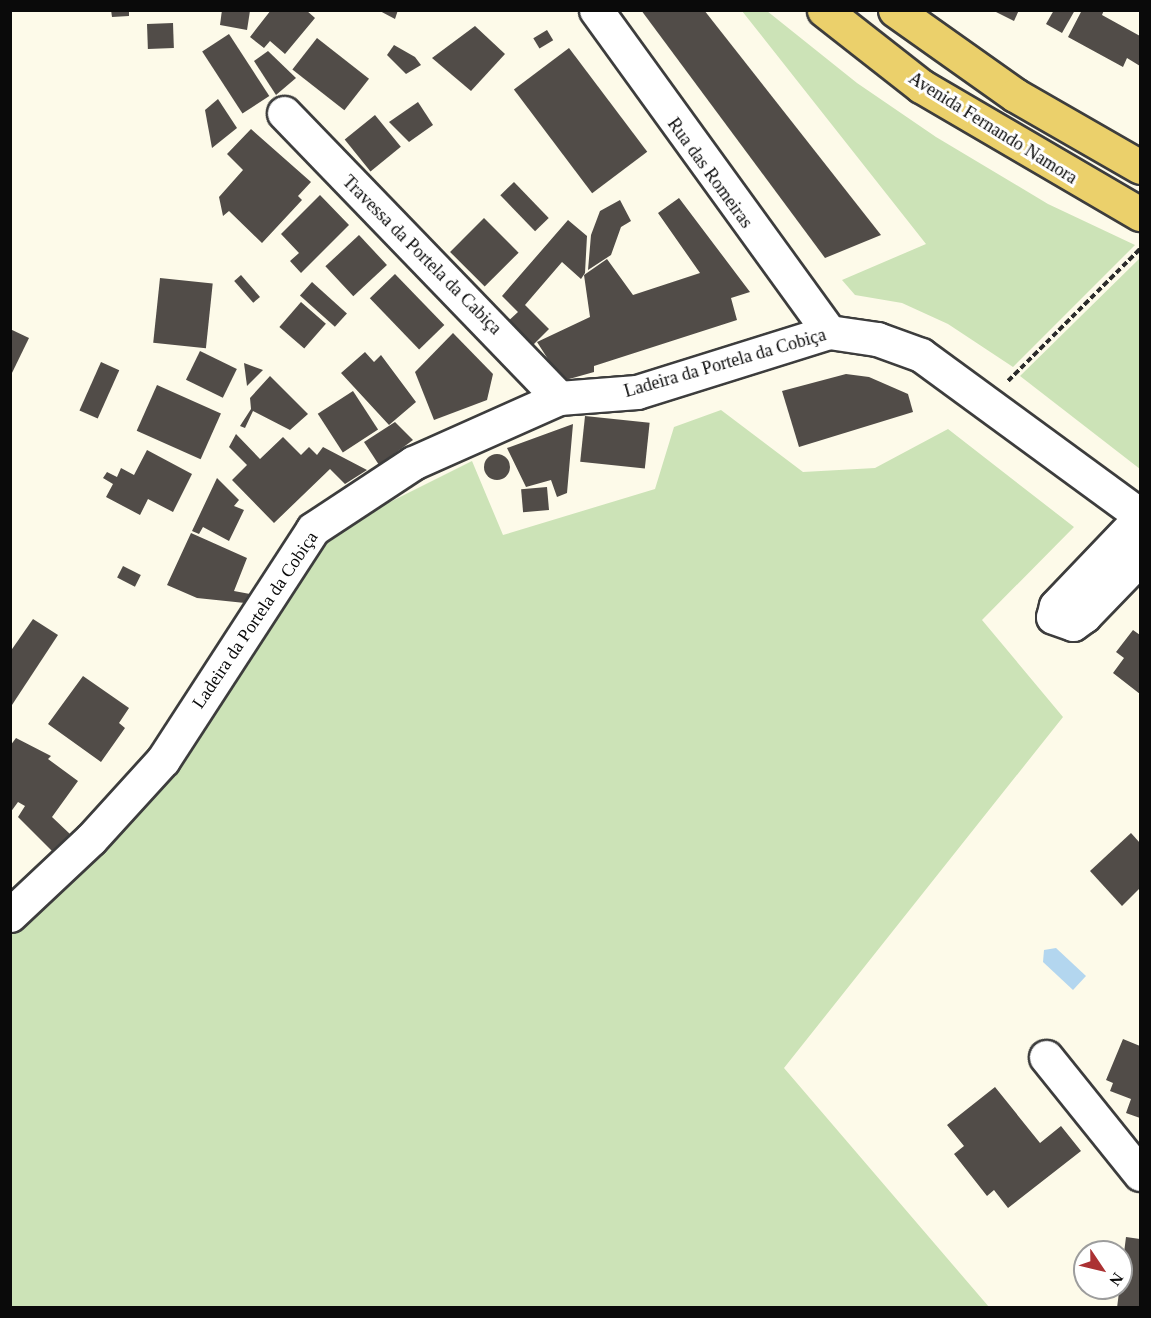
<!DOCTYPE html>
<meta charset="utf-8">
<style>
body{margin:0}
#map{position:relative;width:1151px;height:1318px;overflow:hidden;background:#fdfae9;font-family:Georgia,serif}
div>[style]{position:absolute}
.green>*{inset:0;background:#cce3b7}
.water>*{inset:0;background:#b3d6ef}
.building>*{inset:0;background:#514c48;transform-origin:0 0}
.round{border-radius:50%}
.path>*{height:4px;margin-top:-2px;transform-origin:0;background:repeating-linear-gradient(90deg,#2c2c2c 0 6px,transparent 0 9px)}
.roads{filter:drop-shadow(2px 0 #3d3d3d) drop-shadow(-2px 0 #3d3d3d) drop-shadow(0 2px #3d3d3d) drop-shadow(0 -2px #3d3d3d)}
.minor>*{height:33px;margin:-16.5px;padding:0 16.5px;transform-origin:16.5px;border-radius:16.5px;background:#fff}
.primary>*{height:33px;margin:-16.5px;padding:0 16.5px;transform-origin:16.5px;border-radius:16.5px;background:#ebd06b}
span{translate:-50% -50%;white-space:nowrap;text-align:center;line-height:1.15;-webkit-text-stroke:6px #fff;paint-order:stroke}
.street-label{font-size:18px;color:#0a0a0a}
.frame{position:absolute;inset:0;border:12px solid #0a0a0a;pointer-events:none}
.north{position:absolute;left:1073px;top:1240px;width:60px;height:60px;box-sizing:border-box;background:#fff;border:2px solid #9d9d9d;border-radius:50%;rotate:125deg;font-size:16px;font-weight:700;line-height:24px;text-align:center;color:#0a0a0a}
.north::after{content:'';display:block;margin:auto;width:21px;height:27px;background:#ab3133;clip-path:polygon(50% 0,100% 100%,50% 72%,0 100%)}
</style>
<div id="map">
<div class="green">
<i style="clip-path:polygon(742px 11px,767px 11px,857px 83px,936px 137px,1048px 204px,1135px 245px,1013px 367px,948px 324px,902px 303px,855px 295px,842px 280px,926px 244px)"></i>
<i style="clip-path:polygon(1140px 258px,1140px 469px,1020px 376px)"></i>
<i style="clip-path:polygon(721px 410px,803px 472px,875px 468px,948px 429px,1074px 527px,982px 620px,1063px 717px,784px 1068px,989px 1307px,11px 1308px,11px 935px,106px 852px,175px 769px,322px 546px,372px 511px,472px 461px,503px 535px,655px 489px,674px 427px)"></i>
</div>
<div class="water">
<i style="clip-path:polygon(1056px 948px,1086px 976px,1073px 990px,1043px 962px,1044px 950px)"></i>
</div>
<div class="building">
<i style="clip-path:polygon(111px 10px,129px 10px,129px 16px,112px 17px)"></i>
<i style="clip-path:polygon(222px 10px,250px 11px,247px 30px,220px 25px)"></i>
<i style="clip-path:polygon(271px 10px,306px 10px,315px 18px,285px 54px,270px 41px,264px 48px,250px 37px)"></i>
<i style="clip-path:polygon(378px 10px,398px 10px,395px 19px)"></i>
<i style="clip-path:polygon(641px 10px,704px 10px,881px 235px,825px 258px)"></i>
<i style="clip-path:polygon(992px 10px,1019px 10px,1014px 21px)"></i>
<i style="clip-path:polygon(1054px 10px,1075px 10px,1062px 33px,1046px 24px)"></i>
<i style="clip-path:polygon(1082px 10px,1104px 10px,1102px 15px,1140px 36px,1140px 66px,1127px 58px,1123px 67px,1068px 37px)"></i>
<i style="left:173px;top:23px;width:25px;height:26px;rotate:88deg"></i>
<i style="clip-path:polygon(475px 26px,505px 54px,471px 91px,432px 58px)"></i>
<i style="left:547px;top:30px;width:12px;height:16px;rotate:59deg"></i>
<i style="left:229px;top:34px;width:74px;height:32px;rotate:57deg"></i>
<i style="left:317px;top:38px;width:66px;height:40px;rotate:38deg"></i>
<i style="clip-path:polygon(394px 45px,415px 57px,421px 65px,406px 74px,387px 55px)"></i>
<i style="left:569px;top:48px;width:130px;height:69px;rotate:53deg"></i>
<i style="clip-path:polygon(268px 51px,296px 78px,276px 95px,254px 61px)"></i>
<i style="clip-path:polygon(218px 99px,237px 128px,212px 148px,205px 110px)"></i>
<i style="clip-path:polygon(418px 102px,433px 125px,409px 142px,389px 122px)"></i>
<i style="left:375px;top:115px;width:41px;height:39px;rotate:51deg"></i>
<i style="clip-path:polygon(251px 129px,311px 182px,298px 196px,302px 200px,262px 243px,229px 211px,223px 216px,219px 197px,243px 170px,227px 154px)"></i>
<i style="left:514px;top:182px;width:50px;height:19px;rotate:46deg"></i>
<i style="clip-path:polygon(320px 195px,349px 225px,301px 273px,290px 261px,299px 253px,281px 234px)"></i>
<i style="clip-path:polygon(679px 198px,750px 292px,731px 298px,737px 320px,594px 366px,594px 372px,562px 381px,537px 342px,590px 317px,584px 275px,607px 259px,633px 295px,700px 273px,658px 213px)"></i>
<i style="clip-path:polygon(620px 200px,631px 221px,621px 227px,611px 255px,588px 270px,591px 235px,600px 211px)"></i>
<i style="left:484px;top:218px;width:49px;height:48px;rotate:45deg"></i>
<i style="clip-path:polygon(568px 220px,587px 236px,585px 273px,581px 279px,562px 262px,525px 305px,549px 329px,530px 348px,506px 323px,518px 312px,502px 296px)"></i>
<i style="left:359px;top:235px;width:41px;height:46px;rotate:47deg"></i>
<i style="left:395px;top:274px;width:71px;height:35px;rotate:46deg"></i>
<i style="left:241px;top:275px;width:29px;height:9px;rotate:49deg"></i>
<i style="left:160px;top:278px;width:53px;height:65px;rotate:6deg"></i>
<i style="left:312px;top:282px;width:47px;height:18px;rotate:42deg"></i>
<i style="left:301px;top:302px;width:33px;height:33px;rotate:41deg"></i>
<i style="clip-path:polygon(10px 329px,29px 338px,10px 377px)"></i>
<i style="clip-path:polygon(453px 333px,493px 374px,487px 400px,434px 420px,415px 372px)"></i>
<i style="left:200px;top:351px;width:41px;height:32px;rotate:26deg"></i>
<i style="clip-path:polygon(365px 352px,374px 362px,381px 355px,416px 402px,389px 425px,341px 373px)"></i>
<i style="left:101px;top:362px;width:20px;height:53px;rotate:24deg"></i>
<i style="clip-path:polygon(244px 363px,263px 370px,247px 386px)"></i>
<i style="clip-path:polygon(846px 374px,869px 377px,908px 394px,913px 412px,799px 447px,782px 391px)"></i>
<i style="clip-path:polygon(270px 376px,308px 414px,290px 430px,253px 411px,245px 428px,240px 426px,251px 409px,250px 398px)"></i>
<i style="left:157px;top:385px;width:70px;height:50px;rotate:24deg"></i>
<i style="left:353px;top:391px;width:46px;height:42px;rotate:57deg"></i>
<i style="left:585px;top:416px;width:65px;height:46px;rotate:6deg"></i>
<i style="clip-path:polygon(395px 422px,413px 440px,379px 465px,364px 442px)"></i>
<i style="clip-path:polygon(573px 424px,567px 493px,557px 497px,551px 480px,526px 487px,507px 448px)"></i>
<i style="clip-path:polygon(236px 434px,260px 459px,283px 437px,301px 455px,309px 447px,317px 455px,323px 447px,367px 470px,345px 484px,330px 469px,274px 523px,232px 480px,247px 465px,229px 447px)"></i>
<i style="clip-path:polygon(147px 450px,192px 474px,173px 512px,148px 499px,140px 515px,106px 497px,113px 484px,103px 478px,107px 472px,117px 477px,121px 468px,134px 475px)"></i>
<i class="round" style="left:484px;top:454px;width:26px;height:26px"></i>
<i style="clip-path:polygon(217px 478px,239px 500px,234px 506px,244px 510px,229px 541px,203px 527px,199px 534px,192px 531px)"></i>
<i style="left:547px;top:487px;width:23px;height:26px;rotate:85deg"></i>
<i style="clip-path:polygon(191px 533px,247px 558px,234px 591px,250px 594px,245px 603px,197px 598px,167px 585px)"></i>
<i style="left:123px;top:566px;width:20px;height:13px;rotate:27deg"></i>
<i style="clip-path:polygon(33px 619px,58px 635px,10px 708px,10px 652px)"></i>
<i style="clip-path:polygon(1133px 630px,1140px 635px,1140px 694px,1113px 673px,1124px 658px,1116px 652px)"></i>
<i style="clip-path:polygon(83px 676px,129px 708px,119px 723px,125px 728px,101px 762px,48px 724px)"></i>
<i style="clip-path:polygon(16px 738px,51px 756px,48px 759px,78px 781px,52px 817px,70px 834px,52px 851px,18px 817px,25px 806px,18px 802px,10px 813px,10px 746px)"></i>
<i style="clip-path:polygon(1131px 833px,1140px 843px,1140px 888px,1122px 906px,1090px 871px)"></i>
<i style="clip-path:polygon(1123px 1039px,1140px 1046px,1140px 1118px,1126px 1113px,1131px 1099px,1110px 1091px,1113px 1083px,1106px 1080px)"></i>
<i style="clip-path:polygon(995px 1087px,1040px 1143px,1061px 1126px,1081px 1151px,1008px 1208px,994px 1190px,987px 1196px,954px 1154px,964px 1146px,947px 1125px)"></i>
<i style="clip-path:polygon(1126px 1237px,1140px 1239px,1140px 1308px,1117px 1308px)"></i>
</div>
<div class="path">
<i style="left:1008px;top:381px;width:187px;rotate:-45deg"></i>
</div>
<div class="roads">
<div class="minor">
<i style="left:596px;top:10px;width:397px;rotate:54.1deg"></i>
<i style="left:284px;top:113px;width:396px;rotate:46deg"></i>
<i style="left:1140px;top:518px;width:122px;rotate:133.7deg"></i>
<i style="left:1056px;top:606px;width:11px;rotate:105deg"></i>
<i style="left:1053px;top:617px;width:21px;rotate:19deg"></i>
<i style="left:1073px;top:624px;width:14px;rotate:-36deg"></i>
<i style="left:1084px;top:616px;width:81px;rotate:-46deg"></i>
<i style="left:10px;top:915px;width:111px;rotate:-43.2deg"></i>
<i style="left:91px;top:839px;width:107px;rotate:-47.7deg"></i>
<i style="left:163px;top:760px;width:275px;rotate:-57deg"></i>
<i style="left:313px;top:529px;width:120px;rotate:-33.4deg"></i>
<i style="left:413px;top:463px;width:160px;rotate:-24deg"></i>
<i style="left:559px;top:398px;width:78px;rotate:-4.4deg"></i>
<i style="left:637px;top:392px;width:201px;rotate:-17.4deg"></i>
<i style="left:829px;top:332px;width:49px;rotate:8.3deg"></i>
<i style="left:877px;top:339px;width:47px;rotate:20deg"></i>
<i style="left:921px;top:355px;width:271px;rotate:36.2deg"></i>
<i style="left:1046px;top:1057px;width:150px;rotate:51.2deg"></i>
</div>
<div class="primary">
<i style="left:824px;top:10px;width:123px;rotate:38.1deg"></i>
<i style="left:921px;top:86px;width:254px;rotate:30.3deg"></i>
<i style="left:895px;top:10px;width:147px;rotate:35.3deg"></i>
<i style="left:1015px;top:95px;width:144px;rotate:29.9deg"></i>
</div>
</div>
<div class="street-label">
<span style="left:993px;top:128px;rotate:32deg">Avenida Fernando Namora</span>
<span style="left:710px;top:173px;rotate:54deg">Rua das Romeiras</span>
<span style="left:422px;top:255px;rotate:45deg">Travessa da Portela da Cabiça</span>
<span style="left:725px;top:363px;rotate:-16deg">Ladeira da Portela da Cobiça</span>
<span style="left:255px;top:620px;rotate:-56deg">Ladeira da Portela da Cobiça</span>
</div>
<div class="frame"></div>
<div class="north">N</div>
</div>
